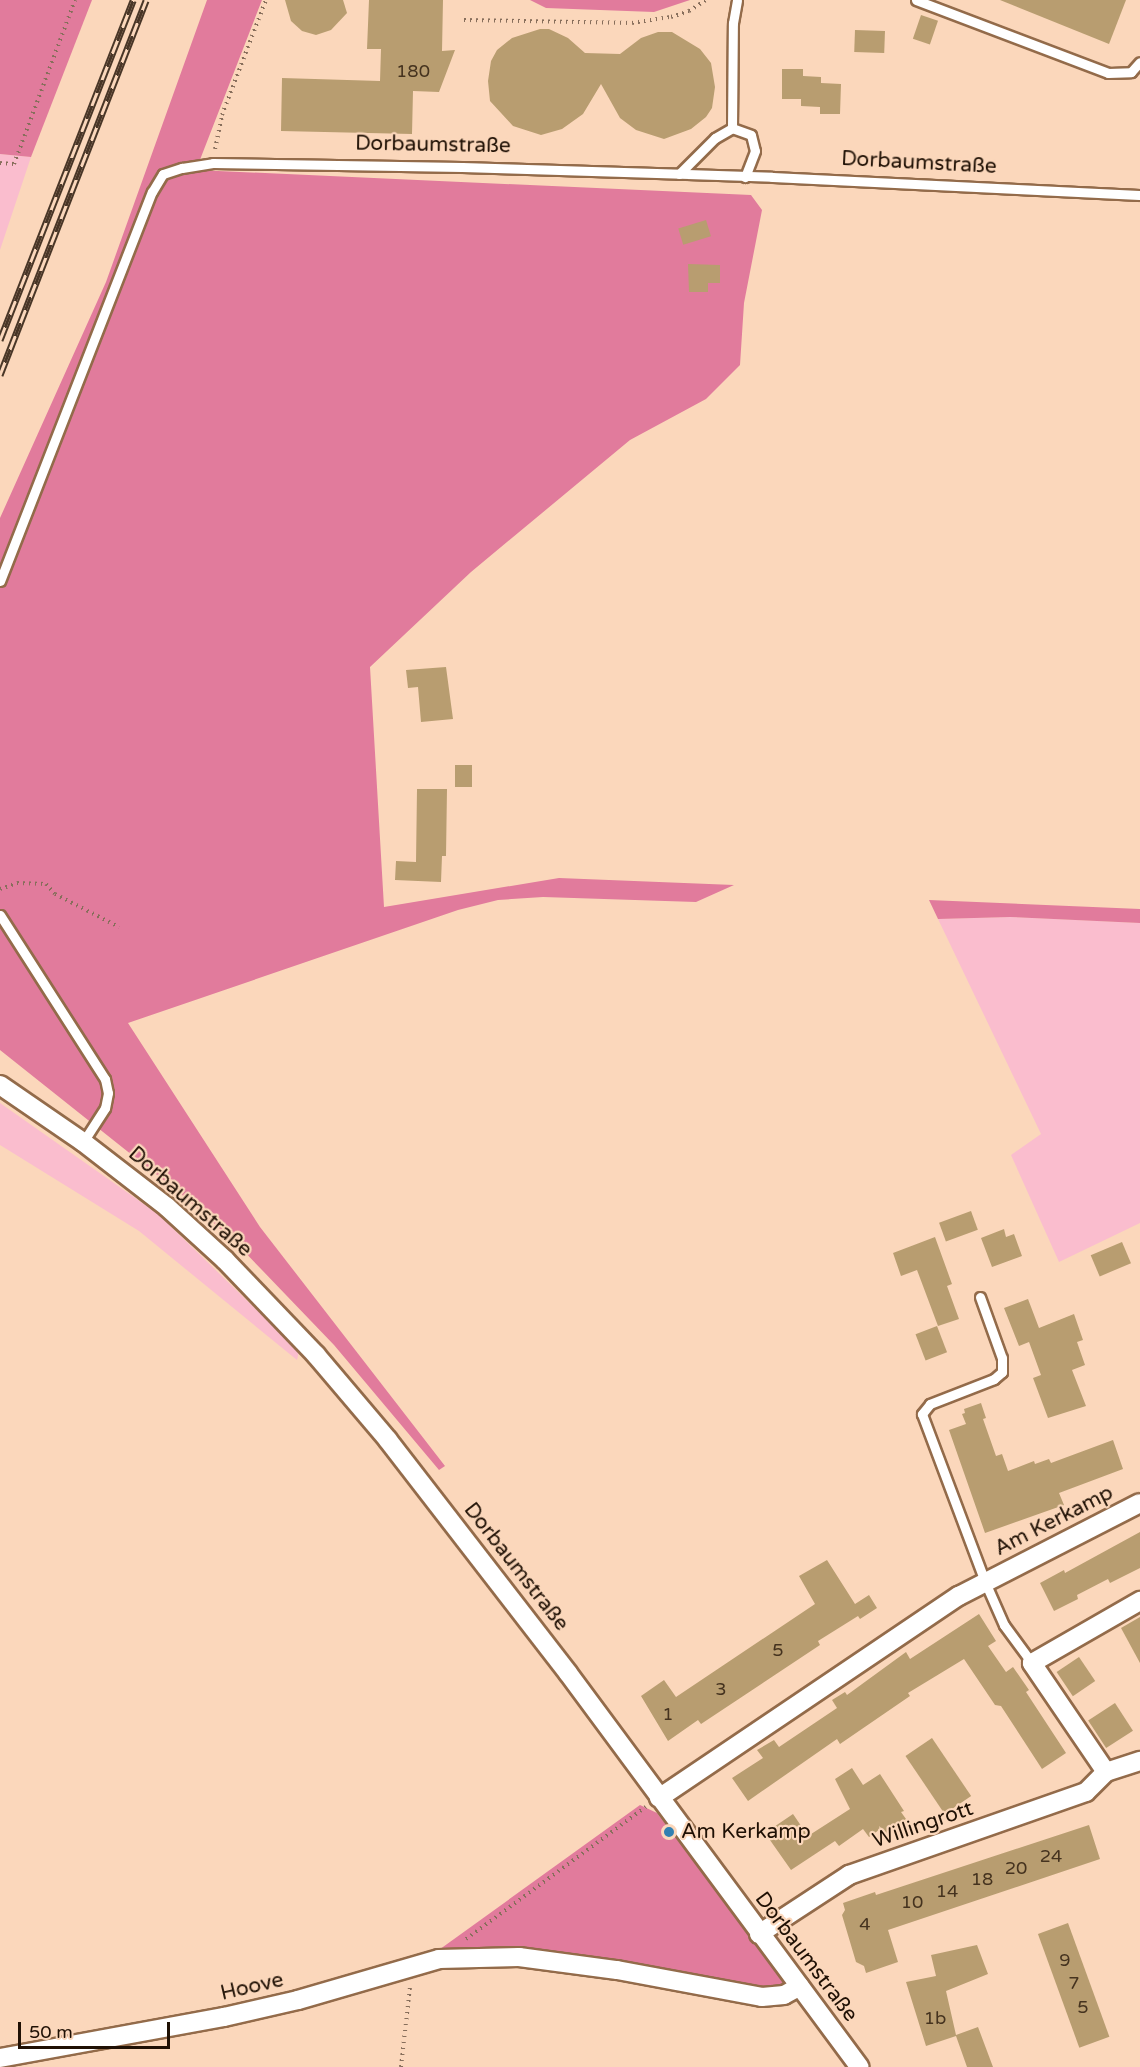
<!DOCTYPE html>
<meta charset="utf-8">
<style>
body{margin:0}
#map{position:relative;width:1140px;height:2067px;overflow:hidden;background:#fbd7bb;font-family:"Varela Round",sans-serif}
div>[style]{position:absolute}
.green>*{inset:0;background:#fabdce}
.forest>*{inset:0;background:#e17b9c}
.building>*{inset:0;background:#b89d70;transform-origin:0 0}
.path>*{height:4px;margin-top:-2px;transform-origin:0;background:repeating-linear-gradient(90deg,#876e5b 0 1.5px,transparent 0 6px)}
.roads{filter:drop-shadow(2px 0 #936b4a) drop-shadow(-2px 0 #936b4a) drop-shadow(0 2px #936b4a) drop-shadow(0 -2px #936b4a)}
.lane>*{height:9px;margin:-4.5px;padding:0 4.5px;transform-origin:4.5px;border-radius:4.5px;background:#fff}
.street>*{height:18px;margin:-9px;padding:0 9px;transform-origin:9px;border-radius:9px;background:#fff}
.rail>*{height:7px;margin-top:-3.5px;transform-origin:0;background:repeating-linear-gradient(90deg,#fbd7bb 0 14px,#493627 0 28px);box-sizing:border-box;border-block:2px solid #493627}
.dots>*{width:16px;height:16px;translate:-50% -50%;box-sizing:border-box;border:3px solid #fbd7bb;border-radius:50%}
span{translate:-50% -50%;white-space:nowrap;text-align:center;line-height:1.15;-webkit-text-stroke:4.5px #fbd7bb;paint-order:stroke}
.number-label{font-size:18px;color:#45331f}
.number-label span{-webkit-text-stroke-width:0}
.street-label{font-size:21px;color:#1f1004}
.poi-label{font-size:21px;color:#1f1004}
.left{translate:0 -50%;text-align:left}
.scale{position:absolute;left:18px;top:2022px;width:152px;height:27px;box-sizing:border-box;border:3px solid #1f1004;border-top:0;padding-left:8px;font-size:18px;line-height:21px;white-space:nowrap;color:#1f1004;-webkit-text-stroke:4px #fbd7bb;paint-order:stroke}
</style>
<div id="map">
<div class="green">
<i style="clip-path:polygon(0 154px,31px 157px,0 250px)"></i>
<i style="clip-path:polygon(1010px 917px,1140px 923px,1140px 1223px,1059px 1262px,1011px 1155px,1041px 1134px,938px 919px)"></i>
<i style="clip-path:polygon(0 1103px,158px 1214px,299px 1351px,297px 1360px,139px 1231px,0 1145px)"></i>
</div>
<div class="forest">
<i style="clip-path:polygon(0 0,92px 0,31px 157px,0 154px)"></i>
<i style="clip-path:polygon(207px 0,262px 0,196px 170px,751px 195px,762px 210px,744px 303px,740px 365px,706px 399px,630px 440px,471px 572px,370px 667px,384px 907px,559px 878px,734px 885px,696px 902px,543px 897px,498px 900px,458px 910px,128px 1023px,260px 1227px,445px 1466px,439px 1470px,334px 1345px,238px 1245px,181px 1194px,0 1050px,0 518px,106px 282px)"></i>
<i style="clip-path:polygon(530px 0,690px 0,654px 12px,546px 8px)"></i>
<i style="clip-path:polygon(929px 900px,1140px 909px,1140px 923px,1010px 917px,938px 919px)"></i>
<i style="clip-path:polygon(640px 1805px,657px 1813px,787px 1984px,765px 2001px,598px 1975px,475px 1963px,436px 1952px)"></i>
</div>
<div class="building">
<i style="clip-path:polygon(285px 0,343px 0,347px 13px,331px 30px,316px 35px,302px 31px,291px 21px)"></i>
<i style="clip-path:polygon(369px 0,443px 0,442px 51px,455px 50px,439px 92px,413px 91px,412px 134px,281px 131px,282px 78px,380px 81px,381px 49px,367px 49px)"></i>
<i style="clip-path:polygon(1000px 0,1126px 0,1109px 44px)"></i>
<i style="left:921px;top:15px;width:18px;height:25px;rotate:19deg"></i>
<i style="clip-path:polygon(540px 29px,549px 29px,568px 38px,585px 53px,620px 54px,641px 38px,658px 32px,672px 32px,700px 49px,711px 63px,715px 87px,712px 108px,706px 117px,691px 129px,664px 139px,636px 130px,620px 118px,601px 84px,583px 114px,562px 129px,541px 135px,513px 126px,490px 101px,488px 81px,491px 61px,497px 50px,512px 38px)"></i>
<i style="left:855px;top:30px;width:30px;height:22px;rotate:2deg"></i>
<i style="clip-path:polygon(782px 69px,803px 69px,803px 76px,821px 77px,821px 83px,841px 84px,840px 114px,820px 114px,820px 107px,801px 106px,801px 99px,782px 99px)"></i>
<i style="left:706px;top:220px;width:17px;height:29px;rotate:73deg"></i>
<i style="clip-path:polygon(688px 264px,720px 265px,720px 283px,708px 283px,708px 292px,689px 292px)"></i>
<i style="clip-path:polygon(446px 667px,453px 719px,421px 722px,418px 687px,408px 688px,406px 670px)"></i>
<i style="left:455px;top:765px;width:17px;height:22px"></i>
<i style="clip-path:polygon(417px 789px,447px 789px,446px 856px,442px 856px,441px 882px,395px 880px,396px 861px,416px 862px)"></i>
<i style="left:971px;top:1211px;width:20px;height:34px;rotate:70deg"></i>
<i style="clip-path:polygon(1004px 1229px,1006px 1237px,1014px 1234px,1022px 1256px,992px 1267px,981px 1238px)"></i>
<i style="clip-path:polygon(935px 1237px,952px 1284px,947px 1286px,959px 1319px,938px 1326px,917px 1270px,901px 1276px,893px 1253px)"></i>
<i style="left:1122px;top:1242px;width:23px;height:34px;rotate:67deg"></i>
<i style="clip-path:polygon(1028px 1299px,1039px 1328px,1074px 1314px,1083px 1340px,1077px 1342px,1085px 1365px,1072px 1370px,1086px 1406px,1048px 1418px,1033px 1378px,1041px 1375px,1029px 1342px,1019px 1346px,1004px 1308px)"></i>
<i style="left:937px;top:1326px;width:28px;height:23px;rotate:69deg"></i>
<i style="clip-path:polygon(981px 1403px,986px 1418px,983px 1419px,996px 1456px,1002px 1454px,1008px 1471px,1034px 1461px,1035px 1464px,1049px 1459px,1051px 1463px,1113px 1440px,1123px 1469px,1059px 1493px,1064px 1505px,985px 1533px,949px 1430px,966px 1424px,962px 1414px,965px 1413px,964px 1409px)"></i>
<i style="clip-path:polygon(1140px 1532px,1140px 1568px,1110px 1583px,1108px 1579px,1077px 1595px,1078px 1599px,1054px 1611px,1040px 1583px,1064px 1570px,1065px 1573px)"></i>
<i style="clip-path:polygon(827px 1560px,855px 1604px,869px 1595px,877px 1608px,860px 1619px,858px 1616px,818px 1641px,820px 1645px,701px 1724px,698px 1720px,668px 1741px,641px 1696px,664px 1680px,676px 1697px,815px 1604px,799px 1576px)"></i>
<i style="clip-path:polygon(979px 1614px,996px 1641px,988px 1646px,1006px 1672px,1013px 1667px,1029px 1690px,1026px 1692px,1066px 1753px,1042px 1769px,1001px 1706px,995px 1705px,964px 1659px,908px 1693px,910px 1696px,840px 1744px,837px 1739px,748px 1801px,732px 1778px,763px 1758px,757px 1750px,774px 1740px,779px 1747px,837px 1708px,832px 1700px,845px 1692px,847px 1695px,906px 1652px,910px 1659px)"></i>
<i style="clip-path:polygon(1140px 1617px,1140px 1663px,1121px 1628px)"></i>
<i style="left:1079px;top:1657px;width:29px;height:27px;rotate:56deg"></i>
<i style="left:1115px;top:1703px;width:33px;height:32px;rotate:57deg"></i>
<i style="left:932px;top:1738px;width:70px;height:32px;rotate:56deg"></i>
<i style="clip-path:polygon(852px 1768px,863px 1785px,880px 1774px,904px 1811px,901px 1812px,906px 1819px,882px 1836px,879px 1830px,869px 1837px,863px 1829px,839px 1846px,835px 1841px,791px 1870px,765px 1833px,793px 1814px,808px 1836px,850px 1809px,835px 1779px)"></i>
<i style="clip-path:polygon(1089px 1825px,1100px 1859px,888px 1930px,898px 1962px,866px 1973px,864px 1966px,856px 1962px,842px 1915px,845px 1910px,843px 1903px,875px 1892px,876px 1895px)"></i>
<i style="left:1068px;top:1923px;width:121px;height:32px;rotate:70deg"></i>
<i style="clip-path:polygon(977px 1945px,988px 1974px,946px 1991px,956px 2035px,978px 2027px,993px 2067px,967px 2067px,956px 2036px,926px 2046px,906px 1982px,936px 1976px,931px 1955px)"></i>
</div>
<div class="path">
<i style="left:464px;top:20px;width:168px;rotate:1deg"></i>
<i style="left:632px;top:23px;width:39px;rotate:-9deg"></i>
<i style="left:671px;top:17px;width:19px;rotate:-18deg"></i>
<i style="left:689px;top:11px;width:20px;rotate:-33deg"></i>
<i style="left:215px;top:149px;width:35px;rotate:-78deg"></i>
<i style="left:222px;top:115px;width:123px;rotate:-69.1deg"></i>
<i style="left:0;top:163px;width:14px;rotate:4deg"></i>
<i style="left:14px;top:164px;width:175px;rotate:-69.6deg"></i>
<i style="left:0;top:889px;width:18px;rotate:-19deg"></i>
<i style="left:17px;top:883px;width:29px;rotate:2deg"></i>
<i style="left:46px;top:884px;width:13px;rotate:48deg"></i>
<i style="left:55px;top:894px;width:72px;rotate:27.3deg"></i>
<i style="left:466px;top:1939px;width:223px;rotate:-36.3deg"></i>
<i style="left:401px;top:2067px;width:81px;rotate:-83.6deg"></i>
</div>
<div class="roads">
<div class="lane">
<i style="left:916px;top:0;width:205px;rotate:20.8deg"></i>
<i style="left:1108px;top:73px;width:23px;rotate:-2deg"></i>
<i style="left:1131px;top:72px;width:13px;rotate:-48deg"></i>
<i style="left:732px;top:128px;width:105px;rotate:-89.5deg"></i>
<i style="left:733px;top:23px;width:23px;rotate:-80deg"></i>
<i style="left:679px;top:174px;width:51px;rotate:-45deg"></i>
<i style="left:715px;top:138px;width:20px;rotate:-30deg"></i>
<i style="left:732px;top:128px;width:20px;rotate:20deg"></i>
<i style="left:751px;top:135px;width:16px;rotate:76deg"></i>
<i style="left:755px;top:151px;width:28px;rotate:111deg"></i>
<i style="left:0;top:581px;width:418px;rotate:-68.7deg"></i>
<i style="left:152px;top:192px;width:21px;rotate:-59deg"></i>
<i style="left:163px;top:174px;width:20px;rotate:-18deg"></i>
<i style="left:182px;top:168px;width:31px;rotate:-9deg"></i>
<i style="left:213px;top:163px;width:249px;rotate:0.9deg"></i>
<i style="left:462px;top:167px;width:310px;rotate:1.8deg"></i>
<i style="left:772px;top:177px;width:368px;rotate:2.8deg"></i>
<i style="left:0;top:915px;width:195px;rotate:57.4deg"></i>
<i style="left:105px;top:1079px;width:14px;rotate:78deg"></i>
<i style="left:108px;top:1093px;width:15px;rotate:101deg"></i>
<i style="left:105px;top:1108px;width:40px;rotate:122.9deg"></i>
<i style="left:980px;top:1297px;width:65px;rotate:70.2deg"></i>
<i style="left:1002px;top:1358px;width:14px;rotate:90deg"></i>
<i style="left:1002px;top:1372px;width:11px;rotate:139deg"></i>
<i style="left:994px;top:1379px;width:69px;rotate:158.7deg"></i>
<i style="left:930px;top:1404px;width:13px;rotate:129deg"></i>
<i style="left:922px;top:1414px;width:179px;rotate:69.4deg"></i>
<i style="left:985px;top:1582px;width:47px;rotate:66.2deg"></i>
<i style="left:1004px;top:1625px;width:47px;rotate:53.6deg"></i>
</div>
<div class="street">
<i style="left:0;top:1085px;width:101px;rotate:34.5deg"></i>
<i style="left:83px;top:1142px;width:106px;rotate:37.7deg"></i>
<i style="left:167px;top:1207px;width:79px;rotate:42.4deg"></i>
<i style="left:225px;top:1260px;width:132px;rotate:46.2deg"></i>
<i style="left:316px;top:1355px;width:111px;rotate:49.7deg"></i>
<i style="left:388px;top:1440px;width:294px;rotate:52.3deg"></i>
<i style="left:568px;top:1673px;width:490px;rotate:53.5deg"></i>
<i style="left:1106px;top:1772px;width:132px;rotate:-124.2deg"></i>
<i style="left:1032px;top:1663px;width:125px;rotate:-29.9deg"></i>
<i style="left:659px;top:1798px;width:362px;rotate:-34deg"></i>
<i style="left:959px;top:1596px;width:203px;rotate:-27.2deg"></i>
<i style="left:759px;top:1934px;width:108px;rotate:-33.2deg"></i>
<i style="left:849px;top:1875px;width:251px;rotate:-19.3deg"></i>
<i style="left:1086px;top:1792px;width:28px;rotate:-45deg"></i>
<i style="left:1106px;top:1772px;width:36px;rotate:-18deg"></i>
<i style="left:0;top:2058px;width:228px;rotate:-10.4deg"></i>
<i style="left:224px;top:2017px;width:76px;rotate:-12.9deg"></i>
<i style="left:298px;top:2000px;width:147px;rotate:-16.2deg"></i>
<i style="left:439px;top:1959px;width:80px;rotate:-1.4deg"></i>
<i style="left:519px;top:1957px;width:99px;rotate:7.6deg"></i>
<i style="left:617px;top:1970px;width:147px;rotate:10.5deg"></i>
<i style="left:762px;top:1997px;width:22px;rotate:-5deg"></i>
<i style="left:784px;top:1995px;width:18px;rotate:-29deg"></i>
</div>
</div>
<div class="rail">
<i style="left:0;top:340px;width:365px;rotate:-68.6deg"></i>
<i style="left:0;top:375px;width:402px;rotate:-68.7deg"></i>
</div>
<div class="dots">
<i style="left:669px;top:1832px;background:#3280b2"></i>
</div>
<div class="number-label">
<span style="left:413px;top:71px">180</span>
<span style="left:778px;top:1650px">5</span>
<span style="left:721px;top:1689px">3</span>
<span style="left:668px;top:1714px">1</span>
<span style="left:1051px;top:1856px">24</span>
<span style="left:1016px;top:1868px">20</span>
<span style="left:982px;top:1879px">18</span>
<span style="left:947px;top:1891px">14</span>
<span style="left:912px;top:1902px">10</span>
<span style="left:865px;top:1924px">4</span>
<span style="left:1065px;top:1960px">9</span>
<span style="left:1074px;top:1983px">7</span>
<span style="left:1083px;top:2007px">5</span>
<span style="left:935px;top:2018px">1b</span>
</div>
<div class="street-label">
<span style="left:433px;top:145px;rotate:1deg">Dorbaumstraße</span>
<span style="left:919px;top:163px;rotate:3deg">Dorbaumstraße</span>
<span style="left:190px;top:1202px;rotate:41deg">Dorbaumstraße</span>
<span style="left:1054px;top:1521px;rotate:-27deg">Am Kerkamp</span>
<span style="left:516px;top:1567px;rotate:52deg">Dorbaumstraße</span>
<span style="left:923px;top:1825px;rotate:-19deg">Willingrott</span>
<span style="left:806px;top:1957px;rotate:53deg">Dorbaumstraße</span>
<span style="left:252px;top:1987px;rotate:-13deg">Hoove</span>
</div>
<div class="poi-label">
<span class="left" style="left:681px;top:1832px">Am Kerkamp</span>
</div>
<div class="scale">50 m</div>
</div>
